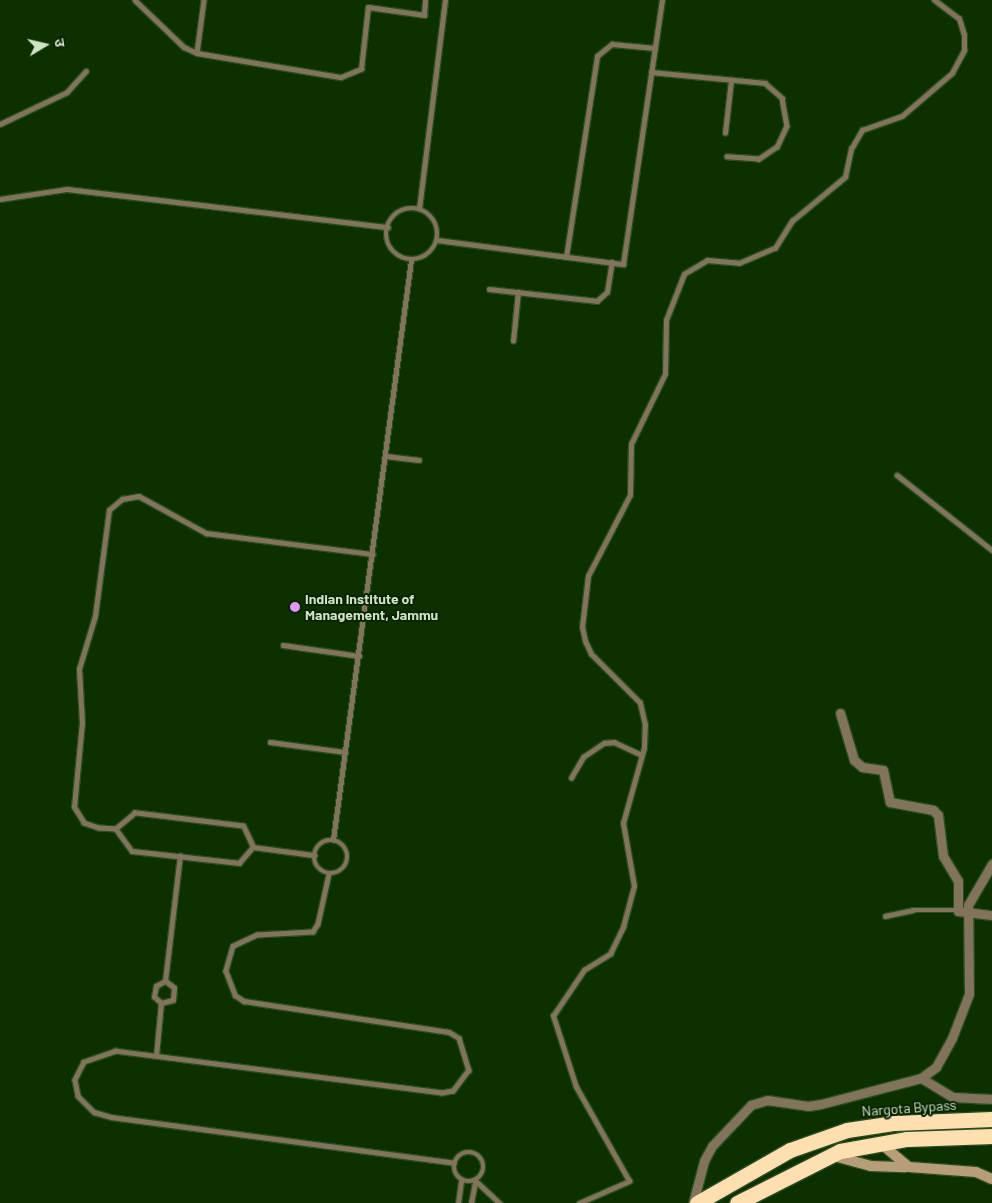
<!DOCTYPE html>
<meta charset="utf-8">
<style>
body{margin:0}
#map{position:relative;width:992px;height:1203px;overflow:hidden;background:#0d3000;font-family:Barlow,"Noto Sans Devanagari",sans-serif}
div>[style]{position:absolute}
.roads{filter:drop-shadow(1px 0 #2c4d20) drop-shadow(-1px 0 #2c4d20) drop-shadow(0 1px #2c4d20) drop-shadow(0 -1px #2c4d20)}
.lane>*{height:4.5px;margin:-2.25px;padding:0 2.25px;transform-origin:2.25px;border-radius:2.25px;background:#82735c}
.lane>.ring{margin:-2.25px;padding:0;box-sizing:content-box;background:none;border:4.5px solid #82735c;border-radius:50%}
.street>*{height:9px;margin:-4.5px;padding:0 4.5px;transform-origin:4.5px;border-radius:4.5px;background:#82735c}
.secondary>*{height:10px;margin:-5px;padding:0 5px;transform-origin:5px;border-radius:5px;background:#b79e78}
.highway>*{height:15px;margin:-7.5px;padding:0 7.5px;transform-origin:7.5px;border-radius:7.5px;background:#fedfb0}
.dots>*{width:14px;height:14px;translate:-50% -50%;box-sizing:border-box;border:2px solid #0a2401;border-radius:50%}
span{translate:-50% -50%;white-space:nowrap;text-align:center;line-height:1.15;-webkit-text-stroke:4px #0a2401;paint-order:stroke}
.poi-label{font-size:14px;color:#cfe3c7;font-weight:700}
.left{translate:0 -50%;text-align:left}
.street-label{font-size:14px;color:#cfe3c7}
.north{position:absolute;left:20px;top:20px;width:50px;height:50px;-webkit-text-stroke:4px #0a2401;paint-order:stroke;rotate:81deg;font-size:14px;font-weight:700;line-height:20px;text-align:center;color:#cfe3c7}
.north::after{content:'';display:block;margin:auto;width:18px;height:22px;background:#cfe3c7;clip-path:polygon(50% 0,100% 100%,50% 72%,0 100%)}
</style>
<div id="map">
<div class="roads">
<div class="lane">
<i style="left:135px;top:0;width:68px;rotate:43.8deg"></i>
<i style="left:184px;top:47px;width:14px;rotate:25deg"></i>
<i style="left:204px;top:0;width:53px;rotate:97.5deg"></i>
<i style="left:197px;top:53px;width:146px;rotate:9.5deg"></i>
<i style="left:341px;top:77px;width:22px;rotate:-22deg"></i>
<i style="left:361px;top:69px;width:62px;rotate:-83.6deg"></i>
<i style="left:368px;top:7px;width:57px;rotate:8.1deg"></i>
<i style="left:424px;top:15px;width:15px;rotate:-86deg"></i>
<i style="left:651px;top:72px;width:115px;rotate:5.5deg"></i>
<i style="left:765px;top:83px;width:23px;rotate:41deg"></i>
<i style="left:782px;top:98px;width:28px;rotate:80deg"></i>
<i style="left:787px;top:126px;width:23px;rotate:115deg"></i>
<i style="left:777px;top:147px;width:22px;rotate:146deg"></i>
<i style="left:759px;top:159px;width:32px;rotate:-176deg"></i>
<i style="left:0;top:124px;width:74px;rotate:-25.5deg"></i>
<i style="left:67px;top:92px;width:28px;rotate:-48deg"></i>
<i style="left:725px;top:133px;width:53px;rotate:-83.5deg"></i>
<i style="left:0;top:199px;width:68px;rotate:-8.5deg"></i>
<i style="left:67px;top:189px;width:323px;rotate:6.8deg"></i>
<i class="ring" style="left:386px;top:208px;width:47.5px;height:47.5px"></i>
<i style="left:419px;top:209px;width:211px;rotate:-82.9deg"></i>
<i style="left:437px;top:240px;width:188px;rotate:7.4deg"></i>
<i style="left:623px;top:264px;width:267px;rotate:-81.6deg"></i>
<i style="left:566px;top:257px;width:203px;rotate:-81.2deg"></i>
<i style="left:597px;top:56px;width:19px;rotate:-39deg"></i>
<i style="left:612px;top:44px;width:43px;rotate:5.3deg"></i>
<i style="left:489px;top:289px;width:109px;rotate:6.3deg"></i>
<i style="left:597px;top:301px;width:13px;rotate:-42deg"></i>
<i style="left:607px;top:292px;width:30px;rotate:-81deg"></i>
<i style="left:513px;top:341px;width:49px;rotate:-84.2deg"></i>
<i style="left:386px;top:456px;width:33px;rotate:7deg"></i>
<i style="left:897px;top:475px;width:121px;rotate:38.3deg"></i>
<i style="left:283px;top:645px;width:77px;rotate:8.2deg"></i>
<i style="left:270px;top:742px;width:76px;rotate:7.6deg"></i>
<i style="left:571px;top:778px;width:24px;rotate:-60deg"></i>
<i style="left:583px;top:757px;width:25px;rotate:-34deg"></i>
<i style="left:604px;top:743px;width:10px;rotate:-6deg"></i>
<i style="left:614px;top:742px;width:31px;rotate:25deg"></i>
<i style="left:116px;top:829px;width:27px;rotate:54deg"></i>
<i style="left:132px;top:851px;width:108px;rotate:6.4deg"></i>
<i style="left:239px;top:863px;width:21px;rotate:-49deg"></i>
<i style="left:333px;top:840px;width:585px;rotate:-82.34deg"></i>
<i class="ring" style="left:314px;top:840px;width:29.5px;height:29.5px"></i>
<i style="left:253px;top:847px;width:23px;rotate:-115deg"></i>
<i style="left:243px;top:826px;width:109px;rotate:-173.1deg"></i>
<i style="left:135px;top:813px;width:25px;rotate:140deg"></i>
<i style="left:116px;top:829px;width:17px;rotate:-177deg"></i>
<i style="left:99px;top:828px;width:16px;rotate:-162deg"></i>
<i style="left:84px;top:823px;width:19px;rotate:-122deg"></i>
<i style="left:74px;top:807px;width:84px;rotate:-84.6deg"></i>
<i style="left:82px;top:723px;width:54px;rotate:-93.2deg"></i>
<i style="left:79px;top:669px;width:55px;rotate:-73.2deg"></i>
<i style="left:95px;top:616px;width:107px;rotate:-82.5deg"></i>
<i style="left:109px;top:510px;width:17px;rotate:-40deg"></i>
<i style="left:122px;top:499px;width:17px;rotate:-10deg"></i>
<i style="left:139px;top:496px;width:77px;rotate:28.9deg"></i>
<i style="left:206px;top:533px;width:168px;rotate:7.2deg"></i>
<i style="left:253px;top:847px;width:62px;rotate:7.5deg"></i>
<i style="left:329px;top:874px;width:51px;rotate:102.4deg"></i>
<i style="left:318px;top:924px;width:9px;rotate:122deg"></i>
<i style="left:313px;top:932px;width:56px;rotate:176.9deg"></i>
<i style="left:257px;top:935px;width:26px;rotate:155deg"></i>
<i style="left:233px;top:946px;width:26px;rotate:106deg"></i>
<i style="left:226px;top:971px;width:26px;rotate:69deg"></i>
<i style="left:235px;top:995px;width:11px;rotate:34deg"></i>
<i style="left:244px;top:1001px;width:207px;rotate:8.6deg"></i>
<i style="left:449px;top:1032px;width:12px;rotate:31deg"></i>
<i style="left:459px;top:1038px;width:34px;rotate:73deg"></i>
<i style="left:469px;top:1070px;width:26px;rotate:127deg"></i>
<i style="left:453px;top:1091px;width:11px;rotate:170deg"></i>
<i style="left:442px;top:1093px;width:329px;rotate:-172.7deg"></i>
<i style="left:116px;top:1051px;width:34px;rotate:161deg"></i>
<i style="left:84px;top:1062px;width:20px;rotate:117deg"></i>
<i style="left:75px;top:1080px;width:16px;rotate:79deg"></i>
<i style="left:78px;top:1096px;width:23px;rotate:45deg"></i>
<i style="left:94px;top:1112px;width:18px;rotate:16deg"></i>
<i style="left:111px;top:1117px;width:346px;rotate:7.6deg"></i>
<i style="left:885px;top:916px;width:29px;rotate:-12deg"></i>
<i style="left:913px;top:910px;width:44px"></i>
<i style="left:165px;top:981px;width:126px;rotate:-83.2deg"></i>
<i style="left:161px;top:1003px;width:12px;rotate:-14deg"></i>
<i style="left:173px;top:1000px;width:12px;rotate:-85deg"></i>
<i style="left:174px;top:988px;width:11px;rotate:-142deg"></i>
<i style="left:161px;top:1003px;width:9px;rotate:-139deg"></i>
<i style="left:154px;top:997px;width:11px;rotate:-80deg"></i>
<i style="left:156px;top:986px;width:10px;rotate:-29deg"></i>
<i style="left:156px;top:1056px;width:53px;rotate:-84.6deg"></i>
<i class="ring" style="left:454px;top:1152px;width:25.5px;height:25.5px"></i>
<i style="left:476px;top:1181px;width:33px;rotate:43deg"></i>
<i style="left:458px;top:1203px;width:22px;rotate:-82deg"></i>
<i style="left:471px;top:1203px;width:21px;rotate:-79deg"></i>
<i style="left:579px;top:1203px;width:55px;rotate:-23.7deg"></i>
<i style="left:629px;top:1181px;width:108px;rotate:-119.4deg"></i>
<i style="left:576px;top:1087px;width:75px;rotate:-107.9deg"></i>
<i style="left:553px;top:1016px;width:55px;rotate:-56deg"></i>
<i style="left:584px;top:970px;width:31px;rotate:-32deg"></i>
<i style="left:610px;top:954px;width:30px;rotate:-64deg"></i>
<i style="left:623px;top:927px;width:42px;rotate:-75deg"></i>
<i style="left:634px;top:886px;width:64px;rotate:-99.9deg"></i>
<i style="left:623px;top:823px;width:78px;rotate:-74.4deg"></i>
<i style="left:644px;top:748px;width:23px;rotate:-88deg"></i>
<i style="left:645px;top:725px;width:23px;rotate:-103deg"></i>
<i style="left:640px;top:703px;width:69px;rotate:-135deg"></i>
<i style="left:591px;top:654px;width:14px;rotate:-115deg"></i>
<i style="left:585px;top:641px;width:14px;rotate:-102deg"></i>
<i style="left:582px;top:627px;width:51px;rotate:-83.3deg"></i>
<i style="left:588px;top:576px;width:91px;rotate:-62.6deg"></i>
<i style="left:630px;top:495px;width:51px;rotate:-88.9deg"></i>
<i style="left:631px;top:444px;width:78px;rotate:-64.1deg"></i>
<i style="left:665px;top:374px;width:54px;rotate:-88.9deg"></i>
<i style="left:666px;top:320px;width:49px;rotate:-68.6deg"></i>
<i style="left:684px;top:274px;width:27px;rotate:-31deg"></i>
<i style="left:707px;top:260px;width:32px;rotate:5deg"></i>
<i style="left:739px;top:263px;width:39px;rotate:-23deg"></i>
<i style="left:775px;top:248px;width:32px;rotate:-58deg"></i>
<i style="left:792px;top:221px;width:69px;rotate:-39.7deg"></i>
<i style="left:845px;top:177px;width:29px;rotate:-78deg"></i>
<i style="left:851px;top:149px;width:22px;rotate:-60deg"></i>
<i style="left:862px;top:130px;width:42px;rotate:-19.3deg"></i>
<i style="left:902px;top:116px;width:66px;rotate:-40.7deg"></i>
<i style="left:952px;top:73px;width:26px;rotate:-62deg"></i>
<i style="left:964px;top:50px;width:15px;rotate:-90deg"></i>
<i style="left:964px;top:35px;width:17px;rotate:-107deg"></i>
<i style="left:959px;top:19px;width:31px;rotate:-143deg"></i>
</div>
<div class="street">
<i style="left:840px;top:713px;width:49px;rotate:73.4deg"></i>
<i style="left:854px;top:760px;width:11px;rotate:41deg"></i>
<i style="left:862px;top:767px;width:21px;rotate:8deg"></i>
<i style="left:883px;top:770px;width:33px;rotate:78deg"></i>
<i style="left:890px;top:802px;width:44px;rotate:10.5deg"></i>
<i style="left:933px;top:810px;width:7px;rotate:45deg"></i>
<i style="left:938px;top:815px;width:41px;rotate:83deg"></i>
<i style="left:943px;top:856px;width:29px;rotate:59deg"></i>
<i style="left:958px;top:881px;width:30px;rotate:90deg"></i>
<i style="left:958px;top:911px;width:34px;rotate:7deg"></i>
<i style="left:921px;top:1078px;width:37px;rotate:31deg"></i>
<i style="left:953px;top:1097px;width:39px;rotate:3deg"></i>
<i style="left:693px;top:1203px;width:43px;rotate:-75.3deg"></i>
<i style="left:704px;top:1161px;width:17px;rotate:-62deg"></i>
<i style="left:712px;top:1146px;width:57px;rotate:-46.4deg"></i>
<i style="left:751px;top:1105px;width:17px;rotate:-17deg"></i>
<i style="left:767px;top:1100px;width:41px;rotate:8.3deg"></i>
<i style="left:808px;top:1106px;width:13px;rotate:-9deg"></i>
<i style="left:821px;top:1104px;width:103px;rotate:-14.6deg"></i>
<i style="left:921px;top:1078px;width:19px;rotate:-36deg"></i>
<i style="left:936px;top:1067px;width:33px;rotate:-61deg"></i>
<i style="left:952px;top:1038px;width:47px;rotate:-68.9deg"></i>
<i style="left:969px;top:994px;width:89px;rotate:-90.6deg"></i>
<i style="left:968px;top:905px;width:48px;rotate:-59.7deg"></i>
</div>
<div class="secondary">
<i style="left:879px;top:1142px;width:39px;rotate:40deg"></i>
<i style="left:909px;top:1167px;width:67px;rotate:4.3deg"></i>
<i style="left:976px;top:1172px;width:17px;rotate:24deg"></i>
<i style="left:830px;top:1155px;width:42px;rotate:15deg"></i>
<i style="left:871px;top:1166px;width:34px;rotate:2deg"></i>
</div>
<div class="highway">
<i style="left:697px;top:1203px;width:107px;rotate:-29.7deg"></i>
<i style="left:790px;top:1150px;width:60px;rotate:-19.3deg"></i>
<i style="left:847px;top:1130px;width:48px;rotate:-8.5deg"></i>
<i style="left:894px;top:1123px;width:98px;rotate:-2.3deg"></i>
<i style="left:737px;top:1203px;width:115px;rotate:-26.8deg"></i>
<i style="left:840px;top:1151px;width:68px;rotate:-10.2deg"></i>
<i style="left:907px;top:1139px;width:85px;rotate:-2deg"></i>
</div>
</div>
<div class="dots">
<i style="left:295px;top:607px;background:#dd99f3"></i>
</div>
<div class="poi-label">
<span class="left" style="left:305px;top:607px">Indian Institute of<br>Management, Jammu</span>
</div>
<div class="street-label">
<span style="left:909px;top:1108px;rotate:-4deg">Nargota Bypass</span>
</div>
<div class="north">उ</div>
</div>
